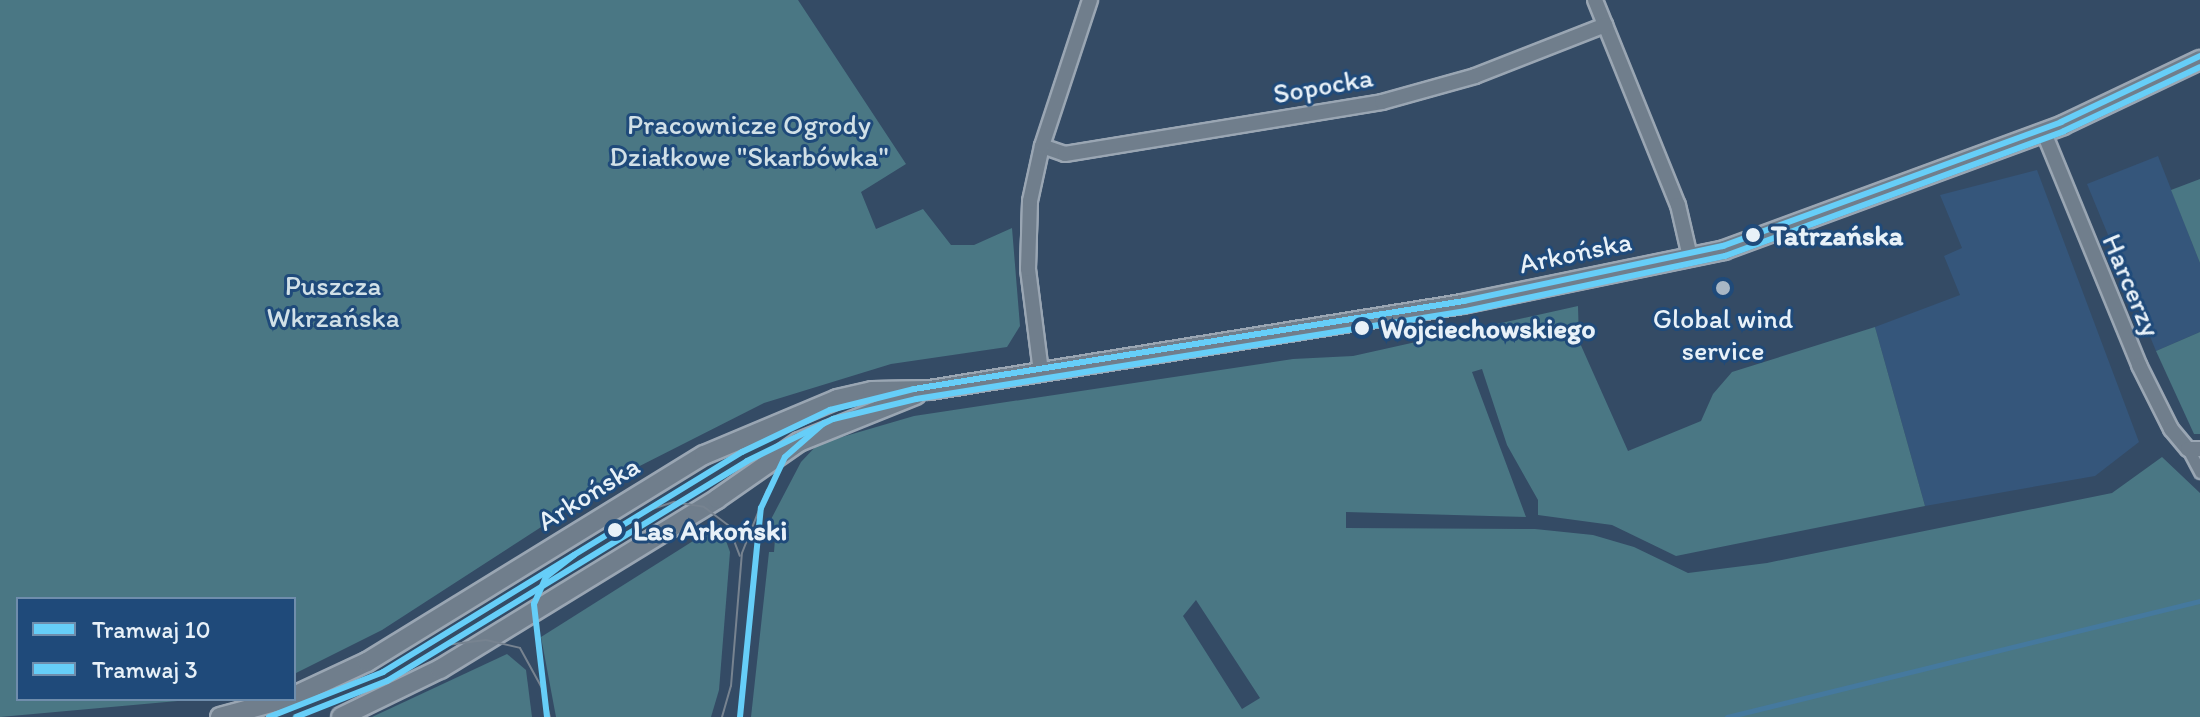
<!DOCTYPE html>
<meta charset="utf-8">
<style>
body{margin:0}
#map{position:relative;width:2200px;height:717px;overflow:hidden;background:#344b65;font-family:Itim,sans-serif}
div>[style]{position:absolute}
.built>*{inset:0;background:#35567b}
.green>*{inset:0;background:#4a7784}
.stream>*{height:5px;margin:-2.5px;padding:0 2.5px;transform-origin:2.5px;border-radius:2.5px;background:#45799e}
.roads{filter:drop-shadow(2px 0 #9aa6b3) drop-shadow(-2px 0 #9aa6b3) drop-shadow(0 2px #9aa6b3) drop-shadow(0 -2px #9aa6b3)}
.pedestrian>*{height:11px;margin:-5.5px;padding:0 5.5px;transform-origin:5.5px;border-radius:5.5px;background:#707e8c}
.minor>*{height:14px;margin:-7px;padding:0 7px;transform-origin:7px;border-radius:7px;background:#707e8c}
.tertiary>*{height:18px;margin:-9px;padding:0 9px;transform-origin:9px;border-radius:9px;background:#707e8c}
.tram>*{height:2px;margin:-1px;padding:0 1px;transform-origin:1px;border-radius:1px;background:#778390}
.tram-1>*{height:6px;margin:-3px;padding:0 3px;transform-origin:3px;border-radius:3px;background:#66cef8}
.tram-2>*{height:6px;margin:-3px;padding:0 3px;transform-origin:3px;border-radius:3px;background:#66cef8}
.dots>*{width:22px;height:22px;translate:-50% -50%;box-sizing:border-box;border:4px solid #1f4a7a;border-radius:50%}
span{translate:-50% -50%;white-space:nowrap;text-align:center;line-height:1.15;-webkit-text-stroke:6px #1f4a7a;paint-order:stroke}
.street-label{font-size:28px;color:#e8f1f8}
.park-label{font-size:28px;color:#d1e0e7}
.stop-label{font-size:28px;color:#e8f1f8;font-weight:700}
.left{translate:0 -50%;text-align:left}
.poi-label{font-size:28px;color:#e8f1f8}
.legend{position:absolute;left:16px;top:597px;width:280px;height:104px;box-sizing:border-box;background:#1f4a7a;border:2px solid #6f8dac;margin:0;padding:10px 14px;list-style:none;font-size:24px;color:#e8f1f8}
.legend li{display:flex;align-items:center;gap:16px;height:40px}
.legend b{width:40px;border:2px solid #6f8dac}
</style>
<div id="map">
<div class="built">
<i style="clip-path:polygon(2158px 156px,2200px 263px,2200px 332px,2156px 351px,2087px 184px)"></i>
<i style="clip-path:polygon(2037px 170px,2139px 442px,2095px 476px,1925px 506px,1875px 327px,1960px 295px,1944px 256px,1962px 248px,1940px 195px)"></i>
</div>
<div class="green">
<i style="clip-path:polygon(0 0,798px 0,906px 164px,861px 192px,876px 229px,923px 209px,951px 245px,974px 245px,1012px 228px,1020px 326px,1007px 347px,891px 364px,764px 403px,620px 476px,382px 630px,294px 674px,294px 599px,18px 599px,18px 699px,200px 699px,0 717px)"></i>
<i style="clip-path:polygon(2200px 179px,2200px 263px,2171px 190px)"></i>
<i style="clip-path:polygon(evenodd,1578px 306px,1579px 341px,1628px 451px,1701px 421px,1713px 394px,1732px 372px,1875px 327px,1925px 506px,1676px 556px,1612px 525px,1538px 515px,1538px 500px,1507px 445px,1482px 369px,1472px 372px,1526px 517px,1346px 512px,1346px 528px,1535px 529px,1593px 535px,1634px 547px,1688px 573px,1767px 563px,2112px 493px,2162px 457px,2200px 493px,2200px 717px,751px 717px,769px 552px,774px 552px,776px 526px,768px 525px,801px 462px,818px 444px,914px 416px,1293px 359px,1353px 356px,1578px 306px,1196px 600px,1260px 698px,1242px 709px,1183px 616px,1196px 600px)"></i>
<i style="clip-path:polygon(2200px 332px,2200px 434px,2194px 434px,2156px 351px)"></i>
<i style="clip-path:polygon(720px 524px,730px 552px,719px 690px,711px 717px,556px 717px,541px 637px)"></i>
<i style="clip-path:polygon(507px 654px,526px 670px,532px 717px,372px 717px)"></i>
</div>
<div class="stream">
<i style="left:1727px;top:717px;width:487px;rotate:-13.8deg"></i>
</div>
<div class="roads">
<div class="pedestrian">
<i style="left:2188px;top:449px;width:26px;rotate:62deg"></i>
</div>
<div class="minor">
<i style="left:1595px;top:0;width:221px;rotate:68deg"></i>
<i style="left:1678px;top:205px;width:53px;rotate:77deg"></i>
<i style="left:2044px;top:133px;width:251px;rotate:67.7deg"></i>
<i style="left:2139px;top:365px;width:72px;rotate:63.4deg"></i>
<i style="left:2171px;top:429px;width:26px;rotate:50deg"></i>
<i style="left:2188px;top:449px;width:12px"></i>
<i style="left:1042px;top:146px;width:24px;rotate:19deg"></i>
<i style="left:1065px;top:154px;width:321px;rotate:-9.3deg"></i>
<i style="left:1382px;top:102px;width:97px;rotate:-15.6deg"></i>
<i style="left:1475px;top:76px;width:140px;rotate:-21.4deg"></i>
<i style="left:1041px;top:372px;width:104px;rotate:-97.2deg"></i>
<i style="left:1028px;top:269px;width:68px;rotate:-88.3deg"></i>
<i style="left:1030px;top:201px;width:56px;rotate:-77.7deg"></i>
<i style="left:1042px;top:146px;width:154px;rotate:-71.8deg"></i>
</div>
<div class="tertiary">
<i style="left:294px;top:696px;width:81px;rotate:-25deg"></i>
<i style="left:367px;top:662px;width:395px;rotate:-31.6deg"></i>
<i style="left:704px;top:455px;width:144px;rotate:-22.8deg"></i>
<i style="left:837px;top:399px;width:36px;rotate:-13deg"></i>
<i style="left:872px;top:391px;width:58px;rotate:-1deg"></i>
<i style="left:930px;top:390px;width:539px;rotate:-9.18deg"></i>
<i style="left:1462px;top:304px;width:268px;rotate:-11.6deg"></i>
<i style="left:1724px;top:250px;width:361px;rotate:-20.2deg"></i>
<i style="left:2063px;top:125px;width:152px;rotate:-25.4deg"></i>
<i style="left:220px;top:717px;width:68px;rotate:-15.3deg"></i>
<i style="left:341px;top:717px;width:110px;rotate:-25.9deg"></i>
<i style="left:440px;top:669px;width:325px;rotate:-31.5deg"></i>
<i style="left:717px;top:499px;width:100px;rotate:-34.8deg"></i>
<i style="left:799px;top:442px;width:126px;rotate:-21.9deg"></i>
</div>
</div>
<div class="tram">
<i style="left:643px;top:512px;width:33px;rotate:-18deg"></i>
<i style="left:674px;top:502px;width:30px;rotate:9deg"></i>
<i style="left:704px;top:507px;width:30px;rotate:37deg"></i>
<i style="left:728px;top:525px;width:33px;rotate:69deg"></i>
<i style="left:446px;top:645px;width:40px;rotate:-7.1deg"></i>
<i style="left:486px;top:640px;width:35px;rotate:13deg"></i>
<i style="left:520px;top:648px;width:48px;rotate:61.3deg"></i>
<i style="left:544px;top:695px;width:23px;rotate:75deg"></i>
<i style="left:722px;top:717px;width:32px;rotate:-74deg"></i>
<i style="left:731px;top:686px;width:133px;rotate:-85.3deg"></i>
<i style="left:742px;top:553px;width:68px;rotate:-68.4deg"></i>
</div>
<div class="tram-1">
<i style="left:269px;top:717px;width:123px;rotate:-21.5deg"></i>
<i style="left:383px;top:672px;width:421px;rotate:-31.5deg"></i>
<i style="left:742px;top:452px;width:98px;rotate:-25.5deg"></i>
<i style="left:830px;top:410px;width:87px;rotate:-14deg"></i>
<i style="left:914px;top:389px;width:557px;rotate:-9.09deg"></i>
<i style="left:1464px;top:301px;width:265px;rotate:-12deg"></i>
<i style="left:1723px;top:246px;width:360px;rotate:-20.1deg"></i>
<i style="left:2061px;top:122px;width:154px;rotate:-25.4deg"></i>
<i style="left:547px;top:717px;width:114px;rotate:-96.6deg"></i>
<i style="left:534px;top:604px;width:30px;rotate:-66deg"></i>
<i style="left:546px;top:577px;width:36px;rotate:-38deg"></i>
<i style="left:740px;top:717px;width:210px;rotate:-84.3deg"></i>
<i style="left:761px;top:508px;width:56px;rotate:-64.8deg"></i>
<i style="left:785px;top:457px;width:52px;rotate:-41.1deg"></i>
</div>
<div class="tram-2">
<i style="left:296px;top:717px;width:98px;rotate:-21.6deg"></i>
<i style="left:387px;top:681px;width:422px;rotate:-31.4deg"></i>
<i style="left:747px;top:461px;width:96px;rotate:-26deg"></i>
<i style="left:833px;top:419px;width:85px;rotate:-13.5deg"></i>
<i style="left:916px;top:399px;width:557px;rotate:-9.09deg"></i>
<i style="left:1466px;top:311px;width:265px;rotate:-12deg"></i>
<i style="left:1725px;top:256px;width:361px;rotate:-20.2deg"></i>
<i style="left:2064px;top:131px;width:150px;rotate:-25.2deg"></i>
</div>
<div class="dots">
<i style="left:1753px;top:235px;background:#e8f1f8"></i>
<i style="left:1723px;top:288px;background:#a9b7c5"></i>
<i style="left:1362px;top:328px;background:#e8f1f8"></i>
<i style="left:615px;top:530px;background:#e8f1f8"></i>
</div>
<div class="street-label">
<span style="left:1323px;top:85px;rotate:-10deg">Sopocka</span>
<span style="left:1575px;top:252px;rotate:-12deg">Arkońska</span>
<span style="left:2132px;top:285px;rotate:67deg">Harcerzy</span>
<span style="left:588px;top:493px;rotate:-32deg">Arkońska</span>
</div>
<div class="park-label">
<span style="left:749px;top:140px">Pracownicze Ogrody<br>Działkowe "Skarbówka"</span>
<span style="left:333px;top:301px">Puszcza<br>Wkrzańska</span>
</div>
<div class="stop-label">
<span class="left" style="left:1771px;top:235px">Tatrzańska</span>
<span class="left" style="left:1380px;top:328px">Wojciechowskiego</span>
<span class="left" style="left:633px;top:530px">Las Arkoński</span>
</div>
<div class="poi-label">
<span style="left:1723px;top:334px">Global wind<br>service</span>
</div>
<ul class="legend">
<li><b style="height:10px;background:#66cef8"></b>Tramwaj 10</li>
<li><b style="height:10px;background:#66cef8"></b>Tramwaj 3</li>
</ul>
</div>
